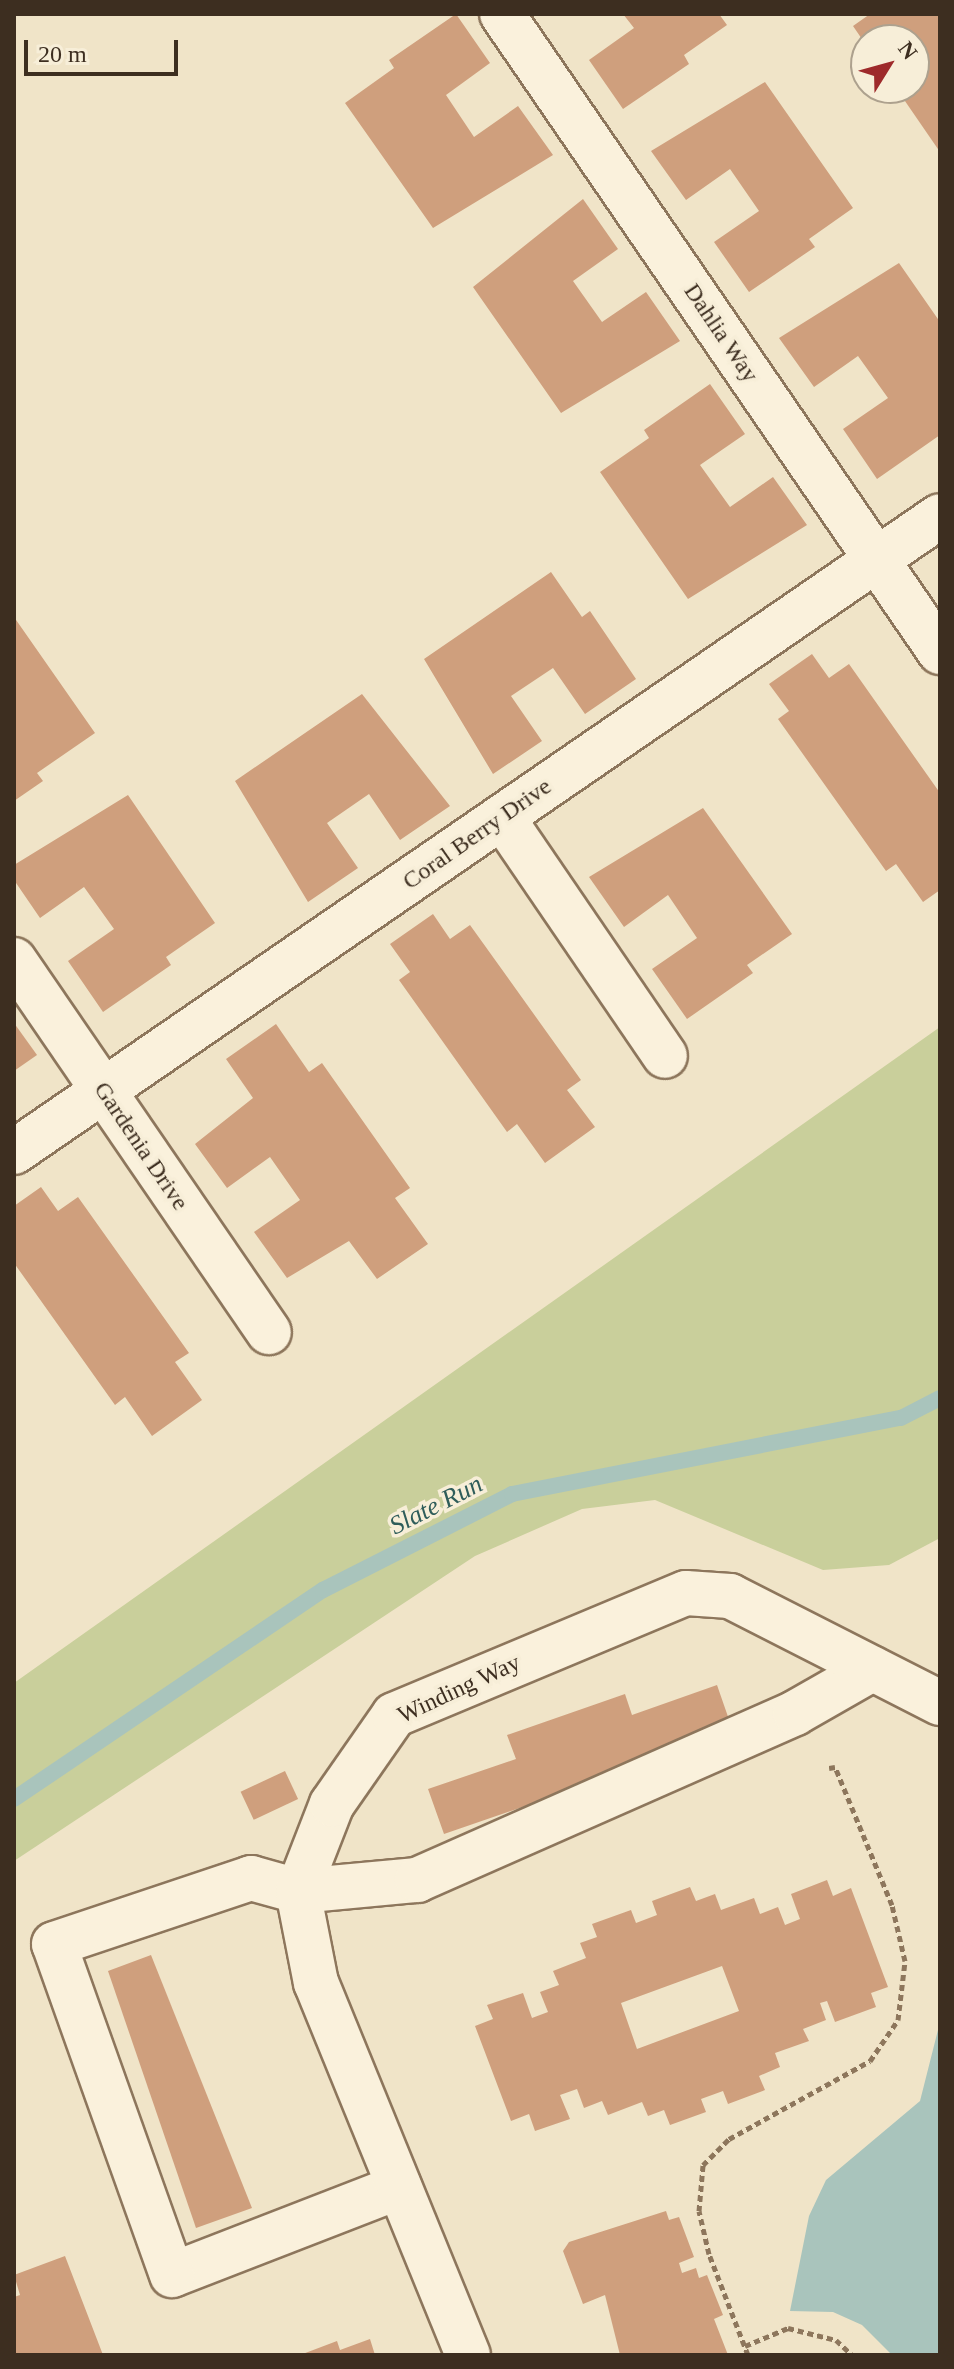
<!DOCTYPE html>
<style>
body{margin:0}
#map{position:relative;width:954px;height:2369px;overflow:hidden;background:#f0e4c8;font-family:Georgia,serif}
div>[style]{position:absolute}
.green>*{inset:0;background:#c9cf9b}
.water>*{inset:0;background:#a9c4bc}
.stream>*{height:16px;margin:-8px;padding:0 8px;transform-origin:8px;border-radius:8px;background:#a9c4bc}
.building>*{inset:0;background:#cf9f7d;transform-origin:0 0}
.path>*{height:5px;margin-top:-2.5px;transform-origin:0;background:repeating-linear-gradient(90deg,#8d765c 0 6px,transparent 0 10px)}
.roads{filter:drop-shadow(2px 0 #8d765c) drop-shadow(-2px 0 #8d765c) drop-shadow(0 2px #8d765c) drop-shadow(0 -2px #8d765c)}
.minor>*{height:44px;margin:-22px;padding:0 22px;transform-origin:22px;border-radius:22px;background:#faf1dc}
span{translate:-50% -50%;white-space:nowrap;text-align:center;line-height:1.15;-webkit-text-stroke:7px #f7eed8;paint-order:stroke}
.street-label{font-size:24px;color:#3d2e20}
.water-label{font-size:26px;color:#2f5d5a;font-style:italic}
.frame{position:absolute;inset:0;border:16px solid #3d2e20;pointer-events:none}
.north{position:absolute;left:850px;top:24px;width:80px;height:80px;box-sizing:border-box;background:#f7eed8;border:2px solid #ada18e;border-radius:50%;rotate:53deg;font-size:22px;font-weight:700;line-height:32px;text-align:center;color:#3d2e20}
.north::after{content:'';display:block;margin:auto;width:28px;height:36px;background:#9e2a2b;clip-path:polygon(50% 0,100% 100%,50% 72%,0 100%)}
.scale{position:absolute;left:24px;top:40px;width:154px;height:36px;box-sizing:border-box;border:4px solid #3d2e20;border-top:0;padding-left:10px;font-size:24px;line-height:28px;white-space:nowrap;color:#3d2e20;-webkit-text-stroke:6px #f7eed8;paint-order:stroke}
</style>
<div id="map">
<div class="green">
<i style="clip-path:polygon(940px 1027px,940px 1538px,889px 1565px,823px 1570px,655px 1500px,582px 1509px,475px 1556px,14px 1861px,14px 1683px)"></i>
</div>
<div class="water">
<i style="clip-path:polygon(940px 2022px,940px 2355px,892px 2355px,862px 2325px,833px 2312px,790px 2311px,809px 2216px,826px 2180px,920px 2101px)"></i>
</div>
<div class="stream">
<i style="left:14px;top:1799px;width:373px;rotate:-34.1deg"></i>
<i style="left:323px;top:1590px;width:212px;rotate:-26.9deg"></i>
<i style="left:512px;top:1494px;width:396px;rotate:-11.1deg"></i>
<i style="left:901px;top:1418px;width:44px;rotate:-27.1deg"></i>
</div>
<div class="building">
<i style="clip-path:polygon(456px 14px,490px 63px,446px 95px,474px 137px,518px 106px,553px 155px,433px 228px,345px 103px,394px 68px,389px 60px)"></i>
<i style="clip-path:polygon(623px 14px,719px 14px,727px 25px,684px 55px,689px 64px,623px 109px,589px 60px,634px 28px)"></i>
<i style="clip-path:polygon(870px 14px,940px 14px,940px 152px,896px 88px,914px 88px,914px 40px,866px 45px,853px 26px)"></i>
<i style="clip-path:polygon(765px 82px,853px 208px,809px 239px,815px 247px,749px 292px,714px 242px,759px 211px,730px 169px,686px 200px,651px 151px)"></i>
<i style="clip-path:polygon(583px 199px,618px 249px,573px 281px,602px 322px,646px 292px,680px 341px,561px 413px,473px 287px)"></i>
<i style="clip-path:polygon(899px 263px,940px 322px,940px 435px,877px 479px,843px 429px,888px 398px,858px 356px,814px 387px,779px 338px)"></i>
<i style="clip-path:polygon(710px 384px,745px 434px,700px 465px,730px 507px,773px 477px,807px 525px,688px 599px,600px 472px,649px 438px,644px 430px)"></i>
<i style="clip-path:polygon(551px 572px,582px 617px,590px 611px,636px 679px,585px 714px,553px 668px,511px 696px,542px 741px,493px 774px,424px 659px)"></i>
<i style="clip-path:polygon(14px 617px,95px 733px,37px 773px,43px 781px,14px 801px)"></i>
<i style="clip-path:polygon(812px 654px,829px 678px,849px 664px,940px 793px,940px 890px,923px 902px,896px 864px,886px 871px,778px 719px,789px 711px,769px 684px)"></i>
<i style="clip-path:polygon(362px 694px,450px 806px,400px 840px,369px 794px,327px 823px,358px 868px,308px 902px,235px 781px)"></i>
<i style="clip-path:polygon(128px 795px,215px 923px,166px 957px,171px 965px,103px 1012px,68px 961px,114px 929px,84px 887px,40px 918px,14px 880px,14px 865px)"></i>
<i style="clip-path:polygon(703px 808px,792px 934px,747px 965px,753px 973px,687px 1019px,652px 969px,697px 938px,668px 895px,624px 927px,589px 877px)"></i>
<i style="clip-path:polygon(433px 914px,450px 939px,470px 925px,581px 1080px,567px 1090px,595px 1127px,545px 1163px,517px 1124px,507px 1132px,399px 980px,410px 972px,390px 944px)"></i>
<i style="clip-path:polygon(14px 1023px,37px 1055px,14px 1071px)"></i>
<i style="clip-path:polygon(276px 1024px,309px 1072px,322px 1063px,410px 1188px,395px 1198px,428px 1244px,377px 1279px,349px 1241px,287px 1278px,254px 1232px,300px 1200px,270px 1157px,227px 1188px,195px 1144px,253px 1098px,226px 1059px)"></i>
<i style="clip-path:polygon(41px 1187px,58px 1211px,78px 1197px,189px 1353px,175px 1362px,202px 1400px,152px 1436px,125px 1397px,115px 1405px,14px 1263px,14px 1206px)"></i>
<i style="clip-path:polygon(717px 1685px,734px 1734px,444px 1834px,428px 1789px,516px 1759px,507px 1735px,625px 1694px,632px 1715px)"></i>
<i style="left:285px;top:1771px;width:31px;height:49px;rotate:65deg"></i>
<i style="clip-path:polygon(evenodd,827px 1880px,833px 1896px,851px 1888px,888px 1987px,871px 1993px,876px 2007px,835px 2022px,827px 2001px,820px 2003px,826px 2020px,803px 2029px,809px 2041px,775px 2053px,780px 2067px,759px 2076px,765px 2090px,728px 2104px,723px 2091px,701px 2099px,706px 2112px,670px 2125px,664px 2110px,648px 2116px,642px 2102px,608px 2115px,602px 2101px,584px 2108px,577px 2089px,560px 2095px,570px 2119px,535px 2131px,529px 2114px,511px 2121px,475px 2026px,493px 2019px,487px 2005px,523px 1993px,532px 2018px,548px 2012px,540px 1992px,559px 1985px,553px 1971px,586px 1958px,580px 1943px,597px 1937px,592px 1924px,631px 1910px,636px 1923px,657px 1915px,652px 1901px,690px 1887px,696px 1901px,715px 1894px,721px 1910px,754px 1898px,760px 1914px,778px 1907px,785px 1925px,800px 1919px,791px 1894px,827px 1880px,722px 1966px,739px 2011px,637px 2049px,621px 2003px,722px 1966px)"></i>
<i style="clip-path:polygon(151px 1955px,252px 2208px,196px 2228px,108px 1971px)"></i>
<i style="clip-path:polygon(666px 2211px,669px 2220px,679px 2217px,694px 2257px,679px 2263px,682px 2273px,696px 2268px,699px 2278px,707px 2275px,723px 2315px,714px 2319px,728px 2355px,620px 2355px,605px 2295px,583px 2304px,563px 2251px,569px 2242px)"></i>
<i style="clip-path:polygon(65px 2256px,103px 2355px,14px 2355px,14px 2297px,20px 2295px,14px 2275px)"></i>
<i style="clip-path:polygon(370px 2339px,375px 2355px,300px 2355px,337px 2341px,340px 2350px)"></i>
</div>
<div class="path">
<i style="left:745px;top:2346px;width:47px;rotate:-22.7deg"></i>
<i style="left:788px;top:2328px;width:49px;rotate:14deg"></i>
<i style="left:836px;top:2340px;width:22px;rotate:43deg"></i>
<i style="left:748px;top:2355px;width:108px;rotate:-111.1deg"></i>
<i style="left:709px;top:2254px;width:44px;rotate:-103.1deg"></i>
<i style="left:699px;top:2211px;width:46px;rotate:-85deg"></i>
<i style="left:703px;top:2165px;width:37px;rotate:-45deg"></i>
<i style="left:729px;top:2139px;width:161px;rotate:-29deg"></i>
<i style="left:870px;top:2061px;width:50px;rotate:-55.7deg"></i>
<i style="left:898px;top:2020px;width:59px;rotate:-83.2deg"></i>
<i style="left:905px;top:1961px;width:57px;rotate:-103.1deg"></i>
<i style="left:892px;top:1905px;width:149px;rotate:-112.4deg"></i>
<i style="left:835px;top:1767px;width:6px;rotate:171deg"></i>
</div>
<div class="roads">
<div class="minor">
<i style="left:502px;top:14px;width:774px;rotate:55.53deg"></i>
<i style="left:502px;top:817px;width:289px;rotate:55.7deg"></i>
<i style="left:14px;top:960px;width:451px;rotate:55.6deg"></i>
<i style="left:14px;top:1152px;width:1123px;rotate:-34.48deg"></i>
<i style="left:399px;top:2187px;width:243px;rotate:158.8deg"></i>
<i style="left:172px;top:2275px;width:351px;rotate:-109.6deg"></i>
<i style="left:54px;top:1944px;width:208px;rotate:-18.5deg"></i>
<i style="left:251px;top:1878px;width:49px;rotate:15.5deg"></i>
<i style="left:298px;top:1891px;width:120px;rotate:-5.3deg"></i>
<i style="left:417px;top:1880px;width:413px;rotate:-23.8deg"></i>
<i style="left:795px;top:1713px;width:89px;rotate:-29.7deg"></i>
<i style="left:468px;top:2355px;width:402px;rotate:-112.2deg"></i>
<i style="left:316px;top:1983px;width:94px;rotate:-101.1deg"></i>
<i style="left:298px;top:1891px;width:93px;rotate:-68.7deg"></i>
<i style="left:332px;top:1804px;width:108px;rotate:-55.1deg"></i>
<i style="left:394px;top:1715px;width:316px;rotate:-22.7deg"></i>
<i style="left:686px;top:1593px;width:44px;rotate:3.9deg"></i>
<i style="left:730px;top:1596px;width:236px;rotate:27deg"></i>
</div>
</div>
<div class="street-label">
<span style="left:721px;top:333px;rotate:56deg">Dahlia Way</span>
<span style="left:477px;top:834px;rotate:-35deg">Coral Berry Drive</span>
<span style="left:141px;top:1146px;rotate:56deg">Gardenia Drive</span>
<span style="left:459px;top:1689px;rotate:-25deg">Winding Way</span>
</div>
<div class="water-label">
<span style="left:436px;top:1505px;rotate:-27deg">Slate Run</span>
</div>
<div class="frame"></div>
<div class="north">N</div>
<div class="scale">20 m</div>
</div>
